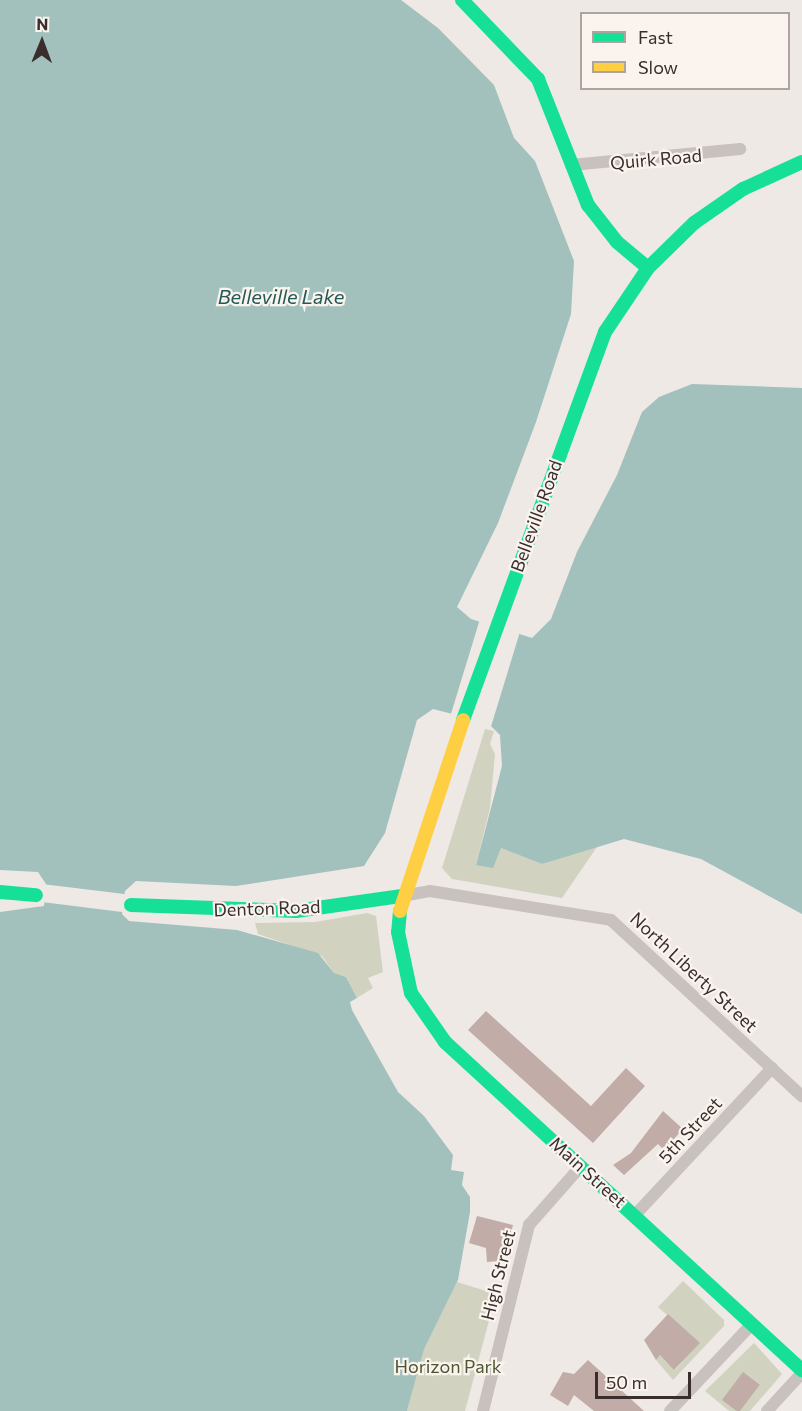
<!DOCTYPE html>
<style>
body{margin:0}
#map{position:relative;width:802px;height:1411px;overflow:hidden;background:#eee9e5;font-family:Commissioner,sans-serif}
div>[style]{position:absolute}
.green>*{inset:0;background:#d1d3c0}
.water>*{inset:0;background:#a2c0bc}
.pier>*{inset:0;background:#eee9e5;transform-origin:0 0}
.building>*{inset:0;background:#c1aca7;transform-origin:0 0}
.street>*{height:12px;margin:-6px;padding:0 6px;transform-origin:6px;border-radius:6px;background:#c8c1bd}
.fast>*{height:14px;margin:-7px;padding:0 7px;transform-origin:7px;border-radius:7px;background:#16e098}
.slow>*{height:14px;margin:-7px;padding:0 7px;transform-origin:7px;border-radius:7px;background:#ffcf43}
span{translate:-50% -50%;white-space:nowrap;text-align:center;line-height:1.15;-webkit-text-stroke:4.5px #faf3ee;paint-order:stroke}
.street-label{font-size:18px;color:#392e2c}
.park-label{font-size:18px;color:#4c5630}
.water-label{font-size:20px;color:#235957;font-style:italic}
.legend{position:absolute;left:580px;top:12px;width:210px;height:78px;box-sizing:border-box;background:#faf3ee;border:2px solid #ada4a0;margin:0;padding:8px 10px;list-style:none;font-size:18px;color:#392e2c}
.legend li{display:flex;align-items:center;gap:12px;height:30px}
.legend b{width:30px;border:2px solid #ada4a0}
.north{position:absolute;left:12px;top:12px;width:60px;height:60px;-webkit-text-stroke:4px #faf3ee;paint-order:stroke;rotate:1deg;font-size:16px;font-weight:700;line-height:24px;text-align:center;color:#392e2c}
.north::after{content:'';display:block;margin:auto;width:21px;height:27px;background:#392e2c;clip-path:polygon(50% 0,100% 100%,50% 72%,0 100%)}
.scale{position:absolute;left:595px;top:1372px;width:96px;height:27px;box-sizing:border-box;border:3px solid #392e2c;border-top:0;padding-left:8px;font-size:18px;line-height:21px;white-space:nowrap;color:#392e2c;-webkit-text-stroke:4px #faf3ee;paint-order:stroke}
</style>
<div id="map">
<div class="green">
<i style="clip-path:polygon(485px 729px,494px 731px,490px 744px,495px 754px,490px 808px,476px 865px,501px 848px,542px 864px,599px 844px,562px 898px,452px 879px,442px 868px)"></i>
<i style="clip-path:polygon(367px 913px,376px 916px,383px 972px,368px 978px,373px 988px,357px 998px,346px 977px,334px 973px,322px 956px,258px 934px,255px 923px,315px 922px)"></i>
<i style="clip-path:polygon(683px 1281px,724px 1320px,724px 1326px,673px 1380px,656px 1360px,660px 1355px,675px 1370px,699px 1343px,658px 1307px)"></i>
<i style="clip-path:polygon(457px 1282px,496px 1294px,465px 1411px,407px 1411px,424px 1348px)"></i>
<i style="clip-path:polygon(754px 1343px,782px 1374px,750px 1411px,729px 1411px,705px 1391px)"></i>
</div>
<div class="water">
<i style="clip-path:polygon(0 0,401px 0,438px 28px,494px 85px,514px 138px,535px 161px,574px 261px,571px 314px,536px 422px,498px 523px,457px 607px,471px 619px,532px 638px,551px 619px,577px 552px,617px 475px,642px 412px,659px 397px,692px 384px,802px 388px,802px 914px,701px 859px,624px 839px,542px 864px,501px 848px,493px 868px,476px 865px,502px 766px,500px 735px,488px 723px,433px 709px,417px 720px,385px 833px,364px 866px,236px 886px,136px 881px,125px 891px,122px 914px,129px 921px,237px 930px,318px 953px,334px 973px,346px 977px,357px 998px,350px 1002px,352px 1010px,398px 1092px,424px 1116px,453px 1155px,451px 1170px,464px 1172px,462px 1185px,470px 1197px,470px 1212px,458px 1280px,424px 1349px,407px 1411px,0 1411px,0 912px,44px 906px,46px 884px,38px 872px,0 870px)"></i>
</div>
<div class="pier">
<i style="left:480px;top:619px;width:42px;height:101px;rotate:17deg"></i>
<i style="left:42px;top:884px;width:87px;height:18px;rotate:7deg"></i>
</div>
<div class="building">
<i style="clip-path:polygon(486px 1011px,591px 1106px,626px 1068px,645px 1086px,593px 1143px,468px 1030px)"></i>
<i style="clip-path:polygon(663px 1111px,683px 1129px,664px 1150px,658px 1144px,624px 1175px,613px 1165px,631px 1153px)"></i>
<i style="clip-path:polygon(477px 1216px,513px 1225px,506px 1253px,501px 1252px,499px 1261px,487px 1262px,486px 1248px,469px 1243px)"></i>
<i style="clip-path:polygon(668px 1314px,700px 1343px,674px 1370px,660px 1355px,656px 1360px,644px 1340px)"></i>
<i style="clip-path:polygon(588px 1360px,644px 1411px,594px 1411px,574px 1395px,568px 1406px,550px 1395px,563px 1372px,574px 1374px)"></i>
<i style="left:743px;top:1372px;width:21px;height:35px;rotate:37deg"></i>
</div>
<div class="street">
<i style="left:571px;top:165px;width:170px;rotate:-5.4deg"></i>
<i style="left:402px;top:896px;width:28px;rotate:-10deg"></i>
<i style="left:430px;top:891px;width:183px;rotate:9.1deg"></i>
<i style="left:611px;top:920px;width:260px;rotate:42.7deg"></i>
<i style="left:635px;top:1215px;width:201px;rotate:-47deg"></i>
<i style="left:483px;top:1411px;width:192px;rotate:-76.1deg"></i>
<i style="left:529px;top:1225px;width:79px;rotate:-48.6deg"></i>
<i style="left:670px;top:1411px;width:120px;rotate:-46.7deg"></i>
<i style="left:767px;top:1411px;width:52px;rotate:-47.4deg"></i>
</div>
<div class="fast">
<i style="left:462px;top:0;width:110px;rotate:46.1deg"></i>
<i style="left:538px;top:79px;width:136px;rotate:68.4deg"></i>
<i style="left:588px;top:205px;width:47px;rotate:51.9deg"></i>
<i style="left:617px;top:242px;width:40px;rotate:40deg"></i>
<i style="left:463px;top:720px;width:413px;rotate:-69.9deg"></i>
<i style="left:605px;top:332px;width:77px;rotate:-56.1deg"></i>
<i style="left:648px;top:268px;width:64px;rotate:-44.4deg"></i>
<i style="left:694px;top:223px;width:60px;rotate:-34.8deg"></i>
<i style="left:743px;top:189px;width:65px;rotate:-24.6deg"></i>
<i style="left:0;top:892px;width:36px;rotate:5deg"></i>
<i style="left:131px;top:905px;width:165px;rotate:2.1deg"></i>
<i style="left:296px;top:911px;width:107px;rotate:-8.1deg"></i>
<i style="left:400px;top:911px;width:21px;rotate:95deg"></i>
<i style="left:398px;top:932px;width:62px;rotate:78deg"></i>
<i style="left:411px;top:993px;width:60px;rotate:55.2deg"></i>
<i style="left:445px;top:1042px;width:485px;rotate:42.6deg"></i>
</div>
<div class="slow">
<i style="left:400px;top:911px;width:201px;rotate:-71.7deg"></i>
</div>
<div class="street-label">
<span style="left:656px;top:159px;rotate:-5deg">Quirk Road</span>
<span style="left:536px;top:516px;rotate:-70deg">Belleville Road</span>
<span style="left:267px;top:908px;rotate:-2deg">Denton Road</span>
<span style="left:694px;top:972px;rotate:43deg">North Liberty Street</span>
<span style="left:690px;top:1130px;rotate:-47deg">5th Street</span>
<span style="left:588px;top:1172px;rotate:42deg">Main Street</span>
<span style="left:498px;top:1275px;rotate:-76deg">High Street</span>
</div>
<div class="park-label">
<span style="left:448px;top:1366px">Horizon Park</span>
</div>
<div class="water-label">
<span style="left:281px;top:296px">Belleville Lake</span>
</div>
<ul class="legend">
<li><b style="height:8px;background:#16e098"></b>Fast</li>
<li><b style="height:8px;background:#ffcf43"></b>Slow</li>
</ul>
<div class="north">N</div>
<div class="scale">50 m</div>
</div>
